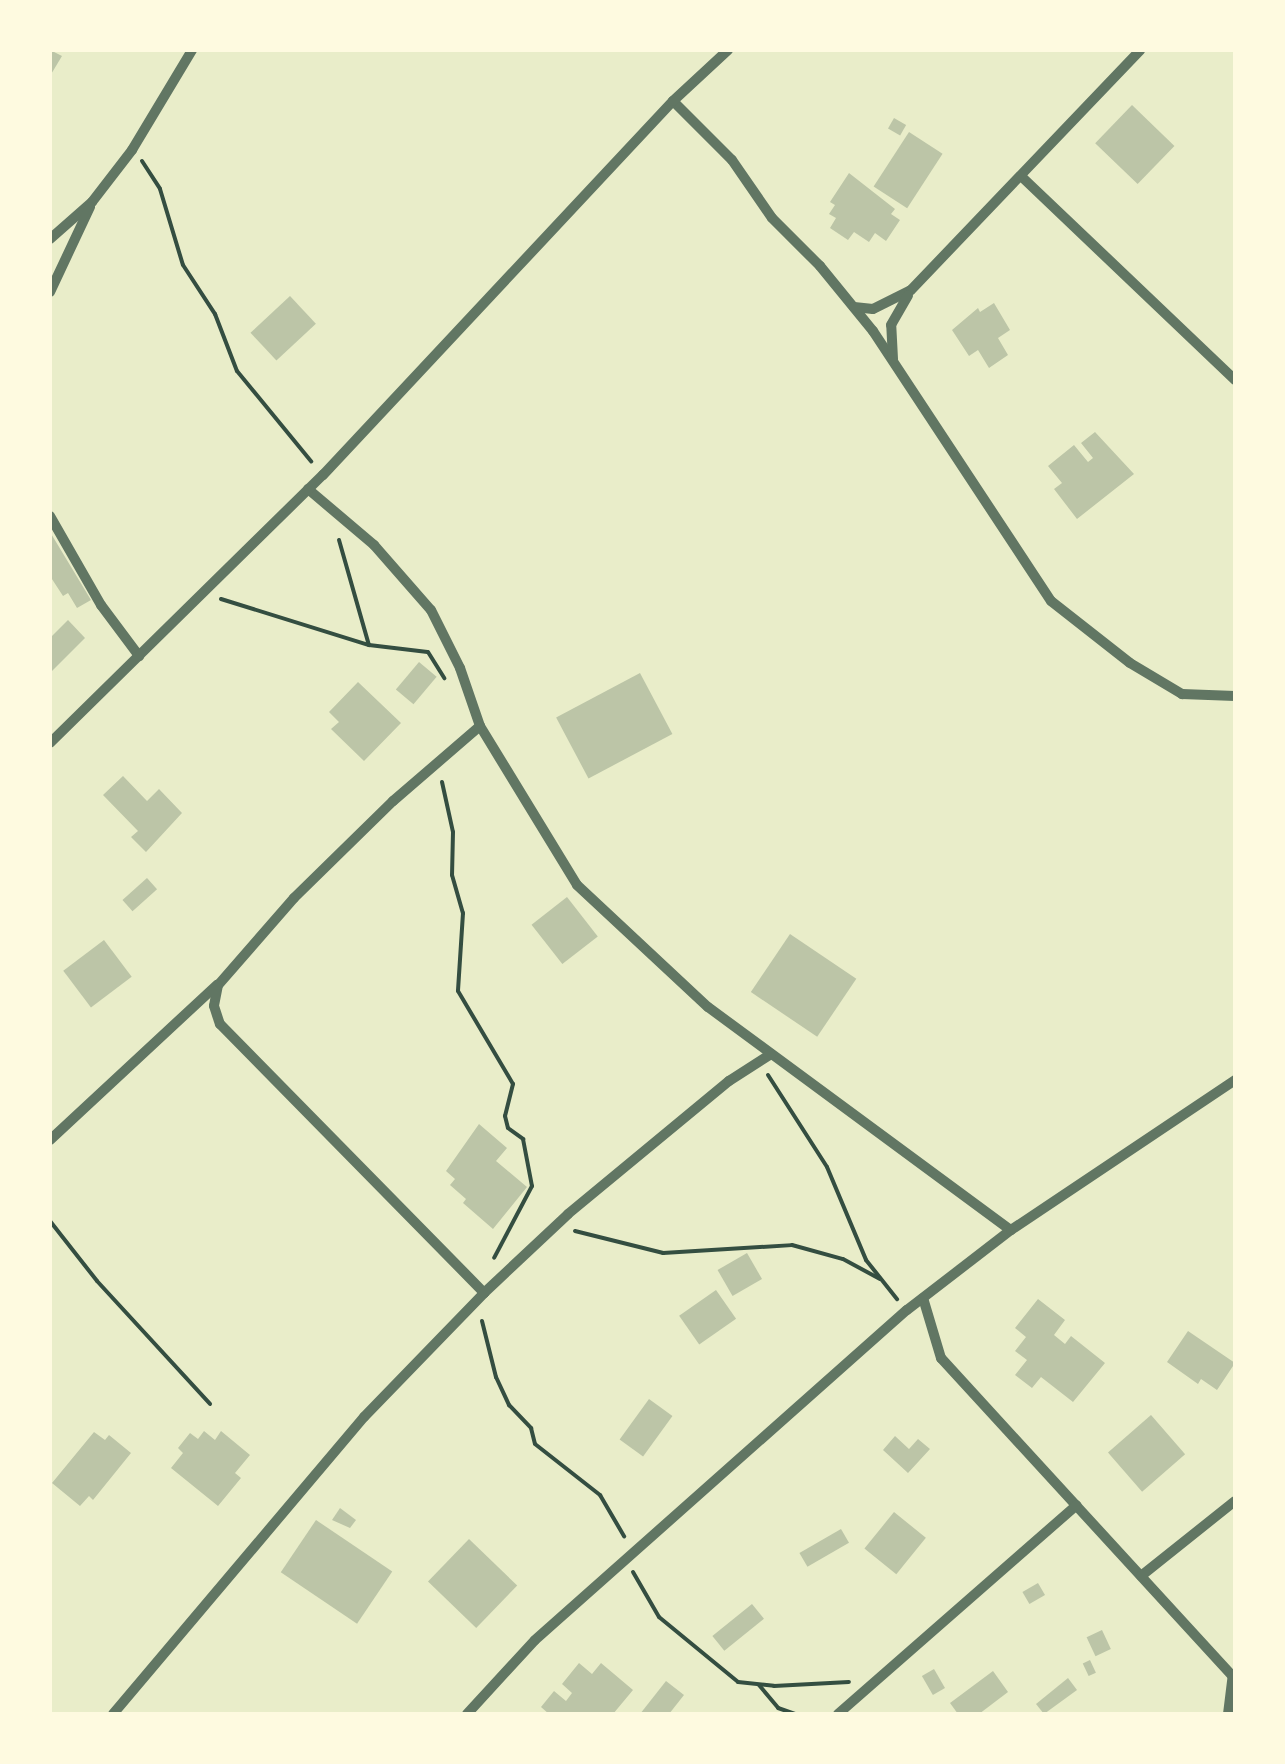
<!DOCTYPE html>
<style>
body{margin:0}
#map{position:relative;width:1285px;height:1764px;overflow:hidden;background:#e9edc9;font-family:Overpass,sans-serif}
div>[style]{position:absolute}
.building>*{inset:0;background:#bcc5a7;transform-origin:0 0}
.path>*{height:4px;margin:-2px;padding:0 2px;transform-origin:2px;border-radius:2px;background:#344e41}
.minor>*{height:10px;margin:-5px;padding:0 5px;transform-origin:5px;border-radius:5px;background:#617663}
span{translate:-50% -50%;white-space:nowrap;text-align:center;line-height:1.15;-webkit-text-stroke:10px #fefae0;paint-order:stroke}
.frame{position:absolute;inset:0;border:52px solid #fefae0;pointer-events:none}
</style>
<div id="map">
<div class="building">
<i style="clip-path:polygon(50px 50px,62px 56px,50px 76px)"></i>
<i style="left:1132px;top:105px;width:59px;height:53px;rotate:44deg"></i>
<i style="left:894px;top:118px;width:14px;height:12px;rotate:30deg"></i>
<i style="left:909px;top:132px;width:40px;height:65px;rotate:33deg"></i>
<i style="clip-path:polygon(849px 173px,895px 209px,891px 214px,900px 220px,886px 241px,875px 233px,869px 242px,854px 232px,848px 240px,830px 228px,836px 218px,829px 214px,835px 205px,830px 202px)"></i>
<i style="left:290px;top:296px;width:38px;height:54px;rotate:47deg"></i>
<i style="clip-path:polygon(994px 303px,1010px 330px,998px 338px,1008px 355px,989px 368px,978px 350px,969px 356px,952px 330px,978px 308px,980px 312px)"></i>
<i style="clip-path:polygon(1095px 432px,1134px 474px,1077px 519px,1054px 489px,1062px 483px,1048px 466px,1074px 445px,1088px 462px,1093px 458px,1081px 443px)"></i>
<i style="clip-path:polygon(50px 532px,91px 600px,77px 608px,68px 593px,63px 596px,50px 576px)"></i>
<i style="clip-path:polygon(68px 620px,85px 638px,50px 673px,50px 638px)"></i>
<i style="left:419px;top:662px;width:23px;height:36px;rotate:40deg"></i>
<i style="left:640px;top:673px;width:69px;height:95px;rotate:62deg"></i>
<i style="clip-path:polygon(358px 682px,401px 723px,364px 761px,331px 729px,339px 722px,329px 712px)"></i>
<i style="clip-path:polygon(123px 776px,147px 801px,159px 789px,182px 813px,146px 852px,131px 837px,138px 831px,103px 795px)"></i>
<i style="left:147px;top:878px;width:15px;height:33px;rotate:48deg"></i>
<i style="left:567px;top:897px;width:50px;height:45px;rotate:52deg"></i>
<i style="left:790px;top:934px;width:80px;height:70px;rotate:34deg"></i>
<i style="left:104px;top:940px;width:46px;height:51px;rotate:53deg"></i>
<i style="clip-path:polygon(479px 1124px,507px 1148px,496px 1161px,527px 1187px,493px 1229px,463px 1203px,466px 1199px,450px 1185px,455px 1179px,446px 1171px)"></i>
<i style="left:747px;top:1253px;width:30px;height:34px;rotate:60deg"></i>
<i style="left:716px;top:1290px;width:35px;height:45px;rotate:55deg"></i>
<i style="clip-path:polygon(1038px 1299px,1065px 1320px,1054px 1335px,1065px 1344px,1071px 1336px,1105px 1363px,1073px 1402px,1041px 1377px,1032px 1388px,1015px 1375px,1027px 1360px,1015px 1351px,1026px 1337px,1015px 1328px)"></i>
<i style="clip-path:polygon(1188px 1331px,1235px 1363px,1217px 1390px,1201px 1379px,1198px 1384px,1167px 1362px)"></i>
<i style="left:649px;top:1399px;width:29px;height:50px;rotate:36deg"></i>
<i style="left:1151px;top:1415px;width:52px;height:57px;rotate:49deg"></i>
<i style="clip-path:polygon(204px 1431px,215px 1440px,221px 1431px,250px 1455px,235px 1473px,241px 1478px,218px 1506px,171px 1468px,183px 1453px,178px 1448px,190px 1433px,198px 1439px)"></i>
<i style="clip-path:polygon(94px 1432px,105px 1440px,109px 1435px,131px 1453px,93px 1500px,89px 1496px,80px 1506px,52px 1483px)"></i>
<i style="clip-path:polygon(895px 1436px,909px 1449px,918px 1439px,930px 1449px,908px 1473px,883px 1450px)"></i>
<i style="clip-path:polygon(340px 1508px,356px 1520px,350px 1528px,332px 1520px)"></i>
<i style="left:894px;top:1512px;width:41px;height:47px;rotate:39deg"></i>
<i style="left:316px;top:1520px;width:92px;height:63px;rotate:34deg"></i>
<i style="left:841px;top:1529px;width:16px;height:48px;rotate:60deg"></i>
<i style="left:469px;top:1539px;width:67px;height:59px;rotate:44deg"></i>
<i style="left:1038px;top:1583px;width:14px;height:18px;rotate:60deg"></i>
<i style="left:752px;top:1604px;width:19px;height:51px;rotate:51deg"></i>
<i style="left:1102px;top:1630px;width:21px;height:17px;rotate:65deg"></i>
<i style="left:1090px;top:1660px;width:14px;height:8px;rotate:65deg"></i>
<i style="clip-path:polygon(579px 1663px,592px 1674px,601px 1663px,633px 1690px,613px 1714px,549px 1714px,541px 1707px,554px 1691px,566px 1701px,572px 1693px,562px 1684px)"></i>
<i style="left:934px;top:1669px;width:22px;height:14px;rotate:60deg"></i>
<i style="clip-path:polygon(993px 1671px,1008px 1692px,979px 1714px,958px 1714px,950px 1703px)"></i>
<i style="clip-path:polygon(1068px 1678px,1077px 1690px,1044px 1714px,1036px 1704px)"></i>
<i style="clip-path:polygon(666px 1681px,684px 1695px,669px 1714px,640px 1714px)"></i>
</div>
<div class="path">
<i style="left:142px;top:161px;width:33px;rotate:57deg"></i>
<i style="left:160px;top:189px;width:79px;rotate:73.2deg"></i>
<i style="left:183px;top:265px;width:59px;rotate:56.9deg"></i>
<i style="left:215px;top:314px;width:61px;rotate:68.9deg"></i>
<i style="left:237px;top:371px;width:117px;rotate:50.6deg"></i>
<i style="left:339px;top:540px;width:109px;rotate:74.1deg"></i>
<i style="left:221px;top:599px;width:155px;rotate:17.3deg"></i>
<i style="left:369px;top:645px;width:59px;rotate:6.8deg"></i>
<i style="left:428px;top:652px;width:31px;rotate:58deg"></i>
<i style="left:442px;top:782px;width:51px;rotate:77.6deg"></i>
<i style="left:453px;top:832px;width:43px;rotate:91.3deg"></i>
<i style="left:452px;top:875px;width:40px;rotate:74deg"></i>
<i style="left:463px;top:913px;width:78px;rotate:93.7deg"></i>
<i style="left:458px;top:991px;width:108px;rotate:59.4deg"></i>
<i style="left:513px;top:1084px;width:33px;rotate:104deg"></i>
<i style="left:505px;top:1116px;width:12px;rotate:76deg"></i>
<i style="left:508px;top:1128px;width:19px;rotate:36deg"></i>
<i style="left:523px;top:1139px;width:48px;rotate:79.2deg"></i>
<i style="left:532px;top:1186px;width:81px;rotate:117.8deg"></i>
<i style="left:768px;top:1075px;width:109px;rotate:57.3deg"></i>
<i style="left:827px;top:1167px;width:101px;rotate:67.2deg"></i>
<i style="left:866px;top:1260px;width:50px;rotate:51.5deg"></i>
<i style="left:50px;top:1221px;width:76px;rotate:51.9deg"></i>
<i style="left:97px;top:1281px;width:167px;rotate:47.4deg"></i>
<i style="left:575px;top:1231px;width:91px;rotate:14deg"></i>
<i style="left:663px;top:1253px;width:129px;rotate:-3.5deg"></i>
<i style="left:792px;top:1245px;width:53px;rotate:15.4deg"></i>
<i style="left:843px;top:1259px;width:42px;rotate:28.4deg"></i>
<i style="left:482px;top:1321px;width:58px;rotate:76deg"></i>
<i style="left:496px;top:1377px;width:31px;rotate:65deg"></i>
<i style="left:509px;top:1405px;width:32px;rotate:46deg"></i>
<i style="left:531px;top:1428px;width:16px;rotate:76deg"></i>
<i style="left:535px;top:1444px;width:83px;rotate:38.1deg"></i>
<i style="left:600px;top:1495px;width:48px;rotate:59.7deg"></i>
<i style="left:633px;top:1572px;width:52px;rotate:60deg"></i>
<i style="left:659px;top:1617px;width:102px;rotate:39.4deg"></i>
<i style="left:738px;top:1682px;width:36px;rotate:6deg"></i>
<i style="left:774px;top:1686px;width:75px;rotate:-3.1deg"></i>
<i style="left:759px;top:1685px;width:30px;rotate:50deg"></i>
<i style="left:778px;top:1708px;width:18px;rotate:19deg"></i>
</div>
<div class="minor">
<i style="left:673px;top:101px;width:83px;rotate:45deg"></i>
<i style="left:732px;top:160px;width:70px;rotate:55.4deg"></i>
<i style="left:772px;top:218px;width:68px;rotate:45deg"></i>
<i style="left:820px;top:266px;width:84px;rotate:50.8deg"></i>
<i style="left:873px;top:331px;width:323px;rotate:56.6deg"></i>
<i style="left:1051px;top:601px;width:100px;rotate:38.1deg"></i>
<i style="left:1130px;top:663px;width:61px;rotate:30.8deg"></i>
<i style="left:1182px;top:694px;width:53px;rotate:2.2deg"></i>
<i style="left:1023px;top:178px;width:293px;rotate:43.6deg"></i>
<i style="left:50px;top:239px;width:56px;rotate:-41.4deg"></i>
<i style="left:92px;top:202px;width:66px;rotate:-52.4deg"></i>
<i style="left:132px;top:150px;width:117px;rotate:-59deg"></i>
<i style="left:50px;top:292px;width:94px;rotate:-64.8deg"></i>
<i style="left:854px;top:307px;width:19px;rotate:6deg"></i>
<i style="left:873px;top:309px;width:42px;rotate:-26.6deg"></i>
<i style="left:911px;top:290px;width:332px;rotate:-46.3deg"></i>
<i style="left:893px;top:359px;width:34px;rotate:-93deg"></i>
<i style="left:891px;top:325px;width:34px;rotate:-60deg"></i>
<i style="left:308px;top:489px;width:87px;rotate:40.3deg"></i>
<i style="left:374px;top:545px;width:86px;rotate:48.8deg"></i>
<i style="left:431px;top:610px;width:65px;rotate:63.4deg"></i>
<i style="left:460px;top:668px;width:61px;rotate:71deg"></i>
<i style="left:480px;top:726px;width:186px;rotate:58.6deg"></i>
<i style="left:577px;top:885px;width:179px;rotate:43deg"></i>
<i style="left:708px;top:1007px;width:376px;rotate:36.4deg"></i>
<i style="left:50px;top:516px;width:103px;rotate:60.2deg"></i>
<i style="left:101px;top:605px;width:64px;rotate:53.3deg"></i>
<i style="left:480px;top:726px;width:115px;rotate:139.2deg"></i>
<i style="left:393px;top:801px;width:139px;rotate:135.6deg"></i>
<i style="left:294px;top:898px;width:116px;rotate:131.1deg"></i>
<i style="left:218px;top:985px;width:21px;rotate:101deg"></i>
<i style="left:214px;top:1006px;width:19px;rotate:72deg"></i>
<i style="left:220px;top:1024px;width:377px;rotate:45.5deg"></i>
<i style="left:50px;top:743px;width:383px;rotate:-44.5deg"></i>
<i style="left:323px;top:475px;width:512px;rotate:-46.9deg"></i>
<i style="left:673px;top:101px;width:75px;rotate:-42.8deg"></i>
<i style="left:50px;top:1140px;width:228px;rotate:-42.9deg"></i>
<i style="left:923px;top:1298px;width:63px;rotate:73.3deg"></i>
<i style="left:941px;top:1358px;width:435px;rotate:47.5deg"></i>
<i style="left:1141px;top:1576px;width:120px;rotate:-38.6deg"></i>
<i style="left:113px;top:1714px;width:389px;rotate:-49.8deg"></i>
<i style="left:364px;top:1417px;width:173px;rotate:-45.9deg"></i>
<i style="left:484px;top:1293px;width:115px;rotate:-43.2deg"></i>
<i style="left:568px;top:1214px;width:209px;rotate:-39.6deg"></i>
<i style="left:729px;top:1081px;width:50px;rotate:-32.7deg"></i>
<i style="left:467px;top:1714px;width:100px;rotate:-47.4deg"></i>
<i style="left:535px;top:1640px;width:497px;rotate:-41.6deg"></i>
<i style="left:907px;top:1310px;width:131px;rotate:-37.6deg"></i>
<i style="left:1011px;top:1230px;width:270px;rotate:-33.8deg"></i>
<i style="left:838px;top:1714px;width:317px;rotate:-41.2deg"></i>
<i style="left:1228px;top:1714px;width:38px;rotate:-83deg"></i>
</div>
<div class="frame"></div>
</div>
